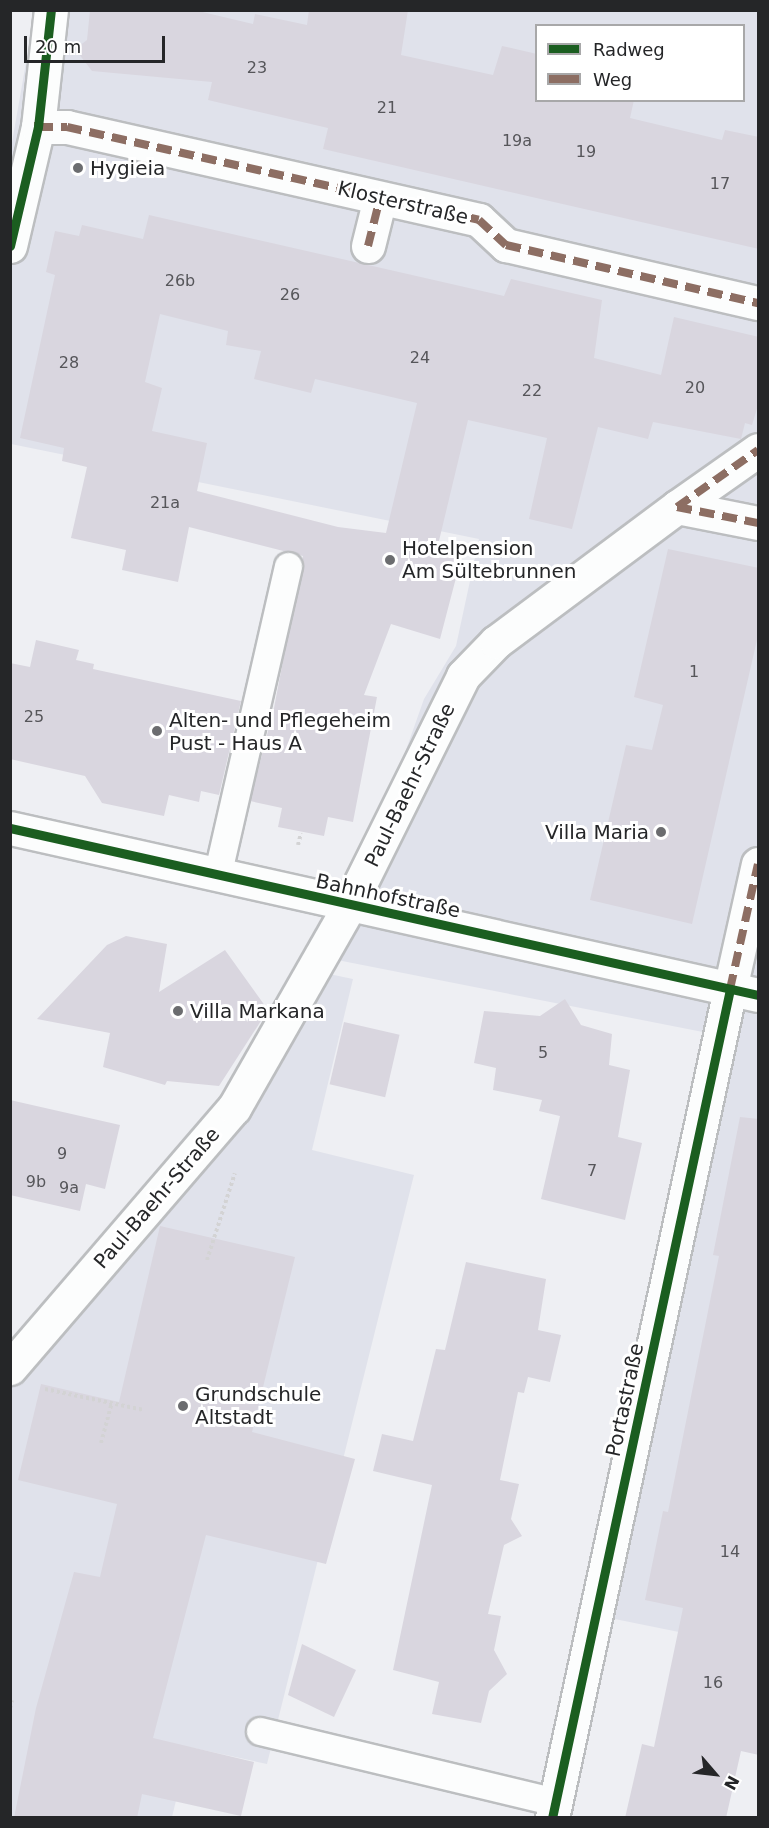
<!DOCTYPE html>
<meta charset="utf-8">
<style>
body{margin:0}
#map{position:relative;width:769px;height:1828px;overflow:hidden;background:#eeeff3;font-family:"DejaVu Sans",sans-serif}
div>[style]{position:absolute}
.built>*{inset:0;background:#e0e2eb}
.building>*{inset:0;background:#d9d6df;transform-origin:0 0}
.path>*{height:4px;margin-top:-2px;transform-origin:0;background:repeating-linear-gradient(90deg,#d3d3d4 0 3px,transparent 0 6px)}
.roads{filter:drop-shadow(2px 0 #bcbec0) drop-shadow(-2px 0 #bcbec0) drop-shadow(0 2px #bcbec0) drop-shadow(0 -2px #bcbec0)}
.service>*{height:27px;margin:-13.5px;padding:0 13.5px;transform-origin:13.5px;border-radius:13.5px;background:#fcfdfd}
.pedestrian>*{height:33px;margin:-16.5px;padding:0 16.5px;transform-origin:16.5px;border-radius:16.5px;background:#fcfdfd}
.minor>*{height:33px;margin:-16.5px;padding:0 16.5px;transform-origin:16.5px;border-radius:16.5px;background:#fcfdfd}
.quiet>*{height:8px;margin-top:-4px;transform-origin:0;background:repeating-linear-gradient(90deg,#8d6e63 0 15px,transparent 0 23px)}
.cycleway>*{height:9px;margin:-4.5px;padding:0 4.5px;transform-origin:4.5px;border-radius:4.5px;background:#1b5e20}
.dots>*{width:16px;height:16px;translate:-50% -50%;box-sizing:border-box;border:3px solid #fff;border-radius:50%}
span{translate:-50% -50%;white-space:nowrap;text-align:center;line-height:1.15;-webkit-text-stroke:6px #fff;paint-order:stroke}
.number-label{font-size:16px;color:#56565a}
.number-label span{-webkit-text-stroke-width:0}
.poi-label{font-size:20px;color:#252628}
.left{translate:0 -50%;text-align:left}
.right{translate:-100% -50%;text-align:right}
.street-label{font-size:20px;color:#252628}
.frame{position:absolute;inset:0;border:12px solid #252628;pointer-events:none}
.legend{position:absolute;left:535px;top:24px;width:210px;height:78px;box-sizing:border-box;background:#fff;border:2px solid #a8a8a9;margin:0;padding:8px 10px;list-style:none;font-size:18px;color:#252628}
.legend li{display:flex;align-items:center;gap:12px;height:30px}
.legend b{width:30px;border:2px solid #a8a8a9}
.north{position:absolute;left:685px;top:1744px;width:60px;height:60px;-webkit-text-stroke:4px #fff;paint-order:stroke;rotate:118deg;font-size:16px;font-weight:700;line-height:24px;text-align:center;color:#252628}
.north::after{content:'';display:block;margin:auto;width:21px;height:27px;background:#252628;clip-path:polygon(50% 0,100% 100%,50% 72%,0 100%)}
.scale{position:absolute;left:24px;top:36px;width:141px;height:27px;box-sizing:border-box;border:3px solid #252628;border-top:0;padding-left:8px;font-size:18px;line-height:21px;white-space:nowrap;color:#252628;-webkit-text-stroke:4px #fff;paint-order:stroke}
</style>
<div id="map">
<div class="built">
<i style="clip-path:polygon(evenodd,35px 11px,758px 11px,758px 1648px,590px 1614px,708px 1033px,332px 959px,424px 699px,456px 646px,479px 539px,11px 444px,11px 148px,35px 11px,536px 26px,744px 26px,744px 100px,536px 100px,536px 26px)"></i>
<i style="clip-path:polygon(329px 974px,353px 979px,312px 1150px,414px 1175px,267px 1764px,189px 1747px,172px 1817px,11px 1818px,11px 1377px)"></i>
</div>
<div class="building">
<i style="clip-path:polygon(90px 10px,194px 10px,253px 24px,255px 14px,307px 25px,309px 10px,408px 10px,401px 55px,493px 75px,502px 46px,537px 54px,537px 100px,634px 100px,630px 118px,722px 140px,725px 130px,759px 137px,759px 249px,323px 149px,328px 128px,208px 100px,212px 82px,92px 71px,75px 49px,87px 40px)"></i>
<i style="clip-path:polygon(evenodd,149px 215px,504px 296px,511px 279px,602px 300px,594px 358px,661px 375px,674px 317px,759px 337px,759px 402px,752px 425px,745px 423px,741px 439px,653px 422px,648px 439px,598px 427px,572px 529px,529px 519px,547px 438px,468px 420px,438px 545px,463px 551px,440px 639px,391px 624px,364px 695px,377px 697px,353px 822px,328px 817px,324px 836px,278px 827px,282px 808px,250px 801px,274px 708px,303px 556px,189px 527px,178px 582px,122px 570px,126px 550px,71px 538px,87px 467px,62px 461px,64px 448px,20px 438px,55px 275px,46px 272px,55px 231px,79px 236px,82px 225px,143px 239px,149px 215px,160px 314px,228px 331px,226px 345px,261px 351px,254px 379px,311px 393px,315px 379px,417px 403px,386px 533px,338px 527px,197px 491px,207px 443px,152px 431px,162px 388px,145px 382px,160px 314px)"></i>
<i style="clip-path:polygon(668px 549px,759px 568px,759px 631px,692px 924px,590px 900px,626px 745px,652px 750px,663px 705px,634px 697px)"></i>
<i style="clip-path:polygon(36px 640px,79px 650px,76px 660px,94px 664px,93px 669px,241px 701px,219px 795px,201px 791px,199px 802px,169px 795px,164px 816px,102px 803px,85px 776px,10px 759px,10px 663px,30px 667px)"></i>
<i style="clip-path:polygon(126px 936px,167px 944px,159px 992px,225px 950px,268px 1010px,219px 1086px,167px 1081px,165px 1085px,103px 1067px,110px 1033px,37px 1019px,107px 945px)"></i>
<i style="clip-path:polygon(565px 999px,581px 1025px,612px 1034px,609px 1065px,630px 1070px,618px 1137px,642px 1143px,625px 1220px,541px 1199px,560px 1116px,539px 1111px,542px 1100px,493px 1090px,496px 1068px,474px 1063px,484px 1011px,540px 1016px)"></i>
<i style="left:344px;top:1022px;width:57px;height:64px;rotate:13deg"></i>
<i style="clip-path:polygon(10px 1100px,120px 1125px,105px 1189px,86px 1184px,80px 1211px,10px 1195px)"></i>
<i style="clip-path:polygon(740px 1117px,759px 1119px,759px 1755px,741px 1751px,726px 1818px,625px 1818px,642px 1744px,654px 1747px,683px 1608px,645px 1600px,663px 1511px,668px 1512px,719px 1256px,713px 1255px)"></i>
<i style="clip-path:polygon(160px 1226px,295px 1257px,252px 1432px,355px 1459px,326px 1564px,206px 1535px,153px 1738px,254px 1762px,241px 1816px,142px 1794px,137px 1818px,14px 1818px,36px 1708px,74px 1572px,100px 1577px,117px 1504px,18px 1480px,41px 1384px,119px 1402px)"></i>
<i style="clip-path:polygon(466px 1262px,546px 1279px,538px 1330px,561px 1335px,550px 1382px,528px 1377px,524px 1393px,518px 1392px,500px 1480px,519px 1484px,511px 1519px,522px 1536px,504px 1545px,488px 1614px,501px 1616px,494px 1650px,507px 1674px,489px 1691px,481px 1723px,432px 1714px,439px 1682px,393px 1670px,432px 1485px,373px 1471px,382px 1434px,413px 1441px,436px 1349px,445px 1350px)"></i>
<i style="clip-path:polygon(302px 1644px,356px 1670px,334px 1717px,288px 1695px)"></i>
</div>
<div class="path">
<i style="left:298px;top:845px;width:12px;rotate:-76deg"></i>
<i style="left:207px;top:1260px;width:91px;rotate:-72.2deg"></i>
<i style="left:45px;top:1389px;width:101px;rotate:12deg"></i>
<i style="left:101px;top:1443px;width:42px;rotate:-75deg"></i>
<i style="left:10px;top:1708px;width:8px;rotate:-76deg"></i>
</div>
<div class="roads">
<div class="service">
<i style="left:217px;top:876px;width:318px;rotate:-77.1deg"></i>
<i style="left:260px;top:1731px;width:303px;rotate:13.5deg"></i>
</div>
<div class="pedestrian">
<i style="left:38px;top:127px;width:29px"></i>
<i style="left:67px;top:127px;width:422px;rotate:12.7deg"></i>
<i style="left:479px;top:220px;width:37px;rotate:43deg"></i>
<i style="left:506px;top:245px;width:259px;rotate:13deg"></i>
<i style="left:368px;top:246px;width:49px;rotate:-76deg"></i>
<i style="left:677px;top:507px;width:99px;rotate:-35.1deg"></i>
<i style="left:677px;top:507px;width:83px;rotate:11.2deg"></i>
<i style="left:730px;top:989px;width:128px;rotate:-77.4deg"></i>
</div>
<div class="minor">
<i style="left:10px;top:246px;width:122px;rotate:-76.8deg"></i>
<i style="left:38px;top:127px;width:118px;rotate:-83.7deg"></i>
<i style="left:10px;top:828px;width:766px;rotate:12.59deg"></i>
<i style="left:10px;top:1368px;width:343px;rotate:-49.3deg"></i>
<i style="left:234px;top:1108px;width:232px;rotate:-60.3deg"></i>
<i style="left:349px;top:906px;width:257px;rotate:-63.6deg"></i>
<i style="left:463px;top:676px;width:47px;rotate:-45.9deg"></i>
<i style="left:496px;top:642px;width:226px;rotate:-36.7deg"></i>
<i style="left:552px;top:1818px;width:848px;rotate:-77.88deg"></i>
</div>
</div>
<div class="quiet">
<i style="left:38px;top:122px;width:5px;rotate:90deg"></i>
<i style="left:38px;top:127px;width:29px"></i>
<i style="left:67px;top:127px;width:422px;rotate:12.7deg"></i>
<i style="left:479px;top:220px;width:37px;rotate:43deg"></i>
<i style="left:506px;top:245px;width:259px;rotate:13deg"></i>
<i style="left:368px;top:246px;width:49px;rotate:-76deg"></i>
<i style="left:677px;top:507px;width:99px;rotate:-35.1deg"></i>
<i style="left:677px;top:507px;width:83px;rotate:11.2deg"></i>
<i style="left:730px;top:989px;width:128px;rotate:-77.4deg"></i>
</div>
<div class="cycleway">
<i style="left:10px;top:246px;width:122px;rotate:-76.8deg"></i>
<i style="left:38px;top:127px;width:118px;rotate:-83.7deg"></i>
<i style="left:10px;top:828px;width:766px;rotate:12.59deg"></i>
<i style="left:552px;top:1818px;width:848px;rotate:-77.88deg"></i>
</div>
<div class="dots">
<i style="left:78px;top:168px;background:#6b6c6f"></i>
<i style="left:390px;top:560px;background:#6b6c6f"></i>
<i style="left:157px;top:731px;background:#6b6c6f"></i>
<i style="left:661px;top:832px;background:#6b6c6f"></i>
<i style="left:178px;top:1011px;background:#6b6c6f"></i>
<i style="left:183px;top:1406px;background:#6b6c6f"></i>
</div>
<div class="number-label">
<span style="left:257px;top:68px">23</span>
<span style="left:387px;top:108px">21</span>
<span style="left:517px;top:141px">19a</span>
<span style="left:586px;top:152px">19</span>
<span style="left:720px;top:184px">17</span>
<span style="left:180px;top:281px">26b</span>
<span style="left:290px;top:295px">26</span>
<span style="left:420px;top:358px">24</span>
<span style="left:69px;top:363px">28</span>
<span style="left:695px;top:388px">20</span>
<span style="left:532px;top:391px">22</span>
<span style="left:165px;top:503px">21a</span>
<span style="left:694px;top:672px">1</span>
<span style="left:34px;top:717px">25</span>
<span style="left:543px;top:1053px">5</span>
<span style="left:62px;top:1154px">9</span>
<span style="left:592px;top:1171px">7</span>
<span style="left:36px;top:1182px">9b</span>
<span style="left:69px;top:1188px">9a</span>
<span style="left:730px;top:1552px">14</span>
<span style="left:713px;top:1683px">16</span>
</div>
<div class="poi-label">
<span class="left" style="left:90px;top:168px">Hygieia</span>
<span class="left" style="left:402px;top:560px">Hotelpension<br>Am Sültebrunnen</span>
<span class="left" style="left:169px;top:732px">Alten- und Pflegeheim<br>Pust - Haus A</span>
<span class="right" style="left:649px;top:832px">Villa Maria</span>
<span class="left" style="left:190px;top:1011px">Villa Markana</span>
<span class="left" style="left:195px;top:1406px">Grundschule<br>Altstadt</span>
</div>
<div class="street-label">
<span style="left:403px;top:203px;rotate:13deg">Klosterstraße</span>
<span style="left:410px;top:785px;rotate:-64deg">Paul-Baehr-Straße</span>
<span style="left:388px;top:896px;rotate:12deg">Bahnhofstraße</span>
<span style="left:157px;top:1198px;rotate:-49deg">Paul-Baehr-Straße</span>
<span style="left:625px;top:1400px;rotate:-78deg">Portastraße</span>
</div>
<div class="frame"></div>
<ul class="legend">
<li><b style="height:8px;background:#1b5e20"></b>Radweg</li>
<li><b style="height:8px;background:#8d6e63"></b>Weg</li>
</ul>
<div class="north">N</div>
<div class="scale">20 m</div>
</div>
